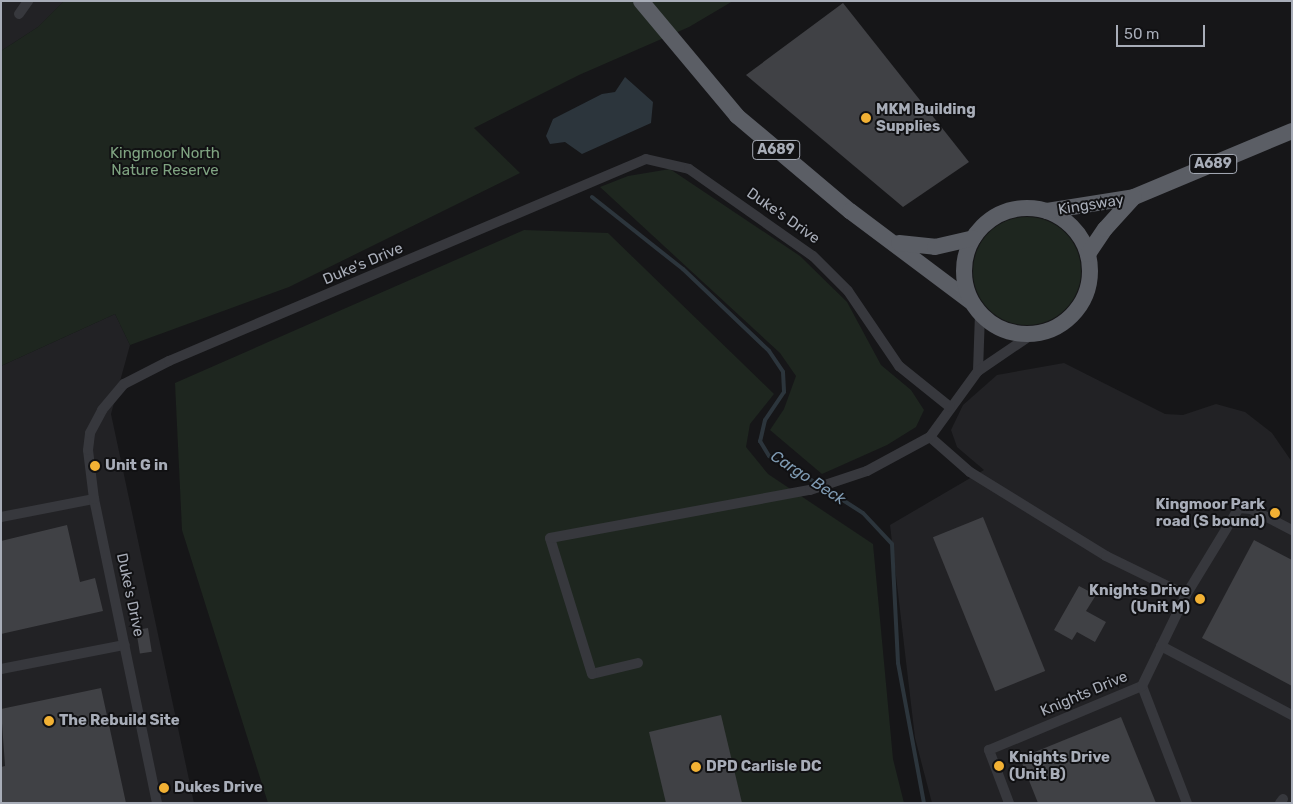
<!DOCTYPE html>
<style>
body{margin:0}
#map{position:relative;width:1293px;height:804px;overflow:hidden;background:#161618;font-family:Rubik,sans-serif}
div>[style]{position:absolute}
.built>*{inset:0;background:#222225}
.green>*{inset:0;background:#1e261f}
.round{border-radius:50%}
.water>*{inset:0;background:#2c353c}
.stream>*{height:4px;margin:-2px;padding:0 2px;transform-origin:2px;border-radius:2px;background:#2c353c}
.building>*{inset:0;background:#404145;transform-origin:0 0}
.minor>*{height:10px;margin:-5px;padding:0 5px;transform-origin:5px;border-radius:5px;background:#37383d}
.trunk>*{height:16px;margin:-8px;padding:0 8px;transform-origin:8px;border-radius:8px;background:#5b5e65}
.trunk>.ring{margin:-8px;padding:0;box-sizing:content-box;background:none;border:16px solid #5b5e65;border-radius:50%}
.dots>*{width:14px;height:14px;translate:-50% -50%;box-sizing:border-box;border:2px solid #111113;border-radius:50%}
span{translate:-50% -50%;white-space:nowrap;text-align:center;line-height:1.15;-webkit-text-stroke:4px #111113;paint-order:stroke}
.shield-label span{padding:1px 4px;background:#111113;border:1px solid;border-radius:4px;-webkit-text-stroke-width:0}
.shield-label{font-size:14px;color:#a8adb8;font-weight:700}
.poi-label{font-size:15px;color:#a8adb8;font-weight:700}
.left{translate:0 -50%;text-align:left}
.right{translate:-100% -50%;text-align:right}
.park-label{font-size:15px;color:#7fa381}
.street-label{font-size:15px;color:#a8adb8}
.water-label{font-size:16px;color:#7f9bb3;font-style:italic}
.frame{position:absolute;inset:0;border:2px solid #a8adb8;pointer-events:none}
.scale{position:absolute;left:1116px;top:25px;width:89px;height:22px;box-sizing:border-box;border:2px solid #a8adb8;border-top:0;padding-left:6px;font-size:15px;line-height:18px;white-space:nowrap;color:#a8adb8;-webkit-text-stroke:4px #111113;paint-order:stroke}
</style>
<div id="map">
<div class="built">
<i style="clip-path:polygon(1px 1px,64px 1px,38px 27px,1px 51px)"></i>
<i style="clip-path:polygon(115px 314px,130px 345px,111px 414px,194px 803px,1px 803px,1px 366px)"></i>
<i style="clip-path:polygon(1064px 363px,1165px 414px,1183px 415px,1216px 404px,1245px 412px,1272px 433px,1292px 462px,1292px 803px,932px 803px,915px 738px,890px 525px,984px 470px,957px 447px,951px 430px,963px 405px,997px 375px)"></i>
</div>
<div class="green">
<i style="clip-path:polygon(64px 1px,595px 2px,733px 1px,689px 27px,579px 75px,474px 128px,520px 173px,289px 287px,130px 345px,115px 314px,1px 366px,1px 51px,38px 27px)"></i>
<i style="clip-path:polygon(670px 169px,800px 256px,847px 302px,881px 365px,911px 390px,924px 410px,916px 427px,887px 445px,822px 474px,770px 430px,784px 409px,796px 376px,780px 353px,600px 187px,628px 176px)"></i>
<i class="round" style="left:973px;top:217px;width:108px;height:108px"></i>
<i style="clip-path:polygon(524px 230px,608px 233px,774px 394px,750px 424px,746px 447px,768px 474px,873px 544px,893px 759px,904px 803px,268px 803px,182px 530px,175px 383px)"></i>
</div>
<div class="water">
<i style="clip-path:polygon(625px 77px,653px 102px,651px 123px,582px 154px,565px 142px,550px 144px,546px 136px,553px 119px,602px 94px,615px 92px)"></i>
</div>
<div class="stream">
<i style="left:592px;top:197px;width:116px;rotate:38.4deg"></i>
<i style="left:683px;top:269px;width:119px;rotate:43.6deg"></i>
<i style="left:769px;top:351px;width:25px;rotate:56deg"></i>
<i style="left:783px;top:372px;width:20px;rotate:87deg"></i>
<i style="left:784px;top:392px;width:34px;rotate:124deg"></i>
<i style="left:765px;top:420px;width:22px;rotate:103deg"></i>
<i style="left:760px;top:441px;width:17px;rotate:59deg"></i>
<i style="left:769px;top:456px;width:56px;rotate:29.7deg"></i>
<i style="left:824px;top:488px;width:46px;rotate:32.7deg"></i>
<i style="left:863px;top:513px;width:42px;rotate:46.9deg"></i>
<i style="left:892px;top:544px;width:119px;rotate:87.1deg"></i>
<i style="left:898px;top:663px;width:142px;rotate:79.5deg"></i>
</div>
<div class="building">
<i style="clip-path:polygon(843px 3px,969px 162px,903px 207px,746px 75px)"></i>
<i style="left:983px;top:517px;width:166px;height:54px;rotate:68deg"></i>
<i style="clip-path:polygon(67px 525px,80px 582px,95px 578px,103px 611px,1px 634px,1px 541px)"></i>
<i style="clip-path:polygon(1254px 540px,1292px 560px,1292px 686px,1202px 638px)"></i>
<i style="clip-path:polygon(1079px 586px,1096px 595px,1086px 611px,1106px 622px,1095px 642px,1077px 632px,1072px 640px,1054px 630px)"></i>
<i style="left:148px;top:628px;width:24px;height:12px;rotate:81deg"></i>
<i style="clip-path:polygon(101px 688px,126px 803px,1px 803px,1px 767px,5px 766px,1px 709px)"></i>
<i style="clip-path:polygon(721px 715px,742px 803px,666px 803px,649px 732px)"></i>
<i style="clip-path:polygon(1121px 717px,1156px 803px,1038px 803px,1020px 758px)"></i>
</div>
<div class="minor">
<i style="left:19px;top:14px;width:16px;rotate:-55deg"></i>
<i style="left:978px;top:371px;width:57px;rotate:-88deg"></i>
<i style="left:930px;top:437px;width:53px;rotate:41.2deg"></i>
<i style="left:970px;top:472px;width:160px;rotate:31.7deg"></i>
<i style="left:1106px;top:556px;width:89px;rotate:26deg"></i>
<i style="left:1px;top:517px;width:95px;rotate:-11deg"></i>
<i style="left:1161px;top:646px;width:148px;rotate:27.8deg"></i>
<i style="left:638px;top:663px;width:47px;rotate:166.6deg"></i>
<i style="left:592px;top:674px;width:142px;rotate:-107.2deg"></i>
<i style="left:550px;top:538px;width:264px;rotate:-10.5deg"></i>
<i style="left:810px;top:490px;width:60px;rotate:-18.4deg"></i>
<i style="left:867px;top:471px;width:72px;rotate:-28.4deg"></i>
<i style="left:930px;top:437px;width:82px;rotate:-54deg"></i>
<i style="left:978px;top:371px;width:64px;rotate:-34.2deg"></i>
<i style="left:1px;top:669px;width:126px;rotate:-11deg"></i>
<i style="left:1142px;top:686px;width:125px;rotate:69deg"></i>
<i style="left:157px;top:803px;width:310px;rotate:-101.7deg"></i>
<i style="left:94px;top:499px;width:49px;rotate:-97deg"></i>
<i style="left:88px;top:450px;width:17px;rotate:-83deg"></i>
<i style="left:90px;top:433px;width:26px;rotate:-62deg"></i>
<i style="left:102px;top:410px;width:34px;rotate:-50deg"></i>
<i style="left:124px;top:384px;width:51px;rotate:-27.1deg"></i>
<i style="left:169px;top:361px;width:518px;rotate:-22.95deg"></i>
<i style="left:646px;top:159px;width:44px;rotate:13.1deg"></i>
<i style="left:689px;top:169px;width:151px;rotate:35.1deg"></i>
<i style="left:813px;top:256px;width:49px;rotate:45deg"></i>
<i style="left:848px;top:291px;width:91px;rotate:55.8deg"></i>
<i style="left:899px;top:366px;width:65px;rotate:38.8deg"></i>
<i style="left:1009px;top:803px;width:57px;rotate:-110.7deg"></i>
<i style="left:989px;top:750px;width:166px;rotate:-22.7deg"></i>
<i style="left:1142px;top:686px;width:101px;rotate:-64.2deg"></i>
<i style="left:1186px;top:595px;width:102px;rotate:-58.7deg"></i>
<i style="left:1239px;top:508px;width:12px;rotate:5deg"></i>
<i style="left:1251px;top:509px;width:46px;rotate:27.1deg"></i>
<i style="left:1280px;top:803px;width:5px;rotate:-53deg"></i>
</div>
<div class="trunk">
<i style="left:641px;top:1px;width:150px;rotate:50.1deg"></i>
<i style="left:737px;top:116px;width:148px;rotate:40.1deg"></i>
<i style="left:850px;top:211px;width:151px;rotate:36.9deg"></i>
<i class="ring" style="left:964px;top:208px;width:110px;height:110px"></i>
<i style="left:1047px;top:211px;width:88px;rotate:-9.1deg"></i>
<i style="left:1134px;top:197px;width:171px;rotate:-22.7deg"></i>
<i style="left:899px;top:243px;width:36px;rotate:6deg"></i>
<i style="left:935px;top:247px;width:39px;rotate:-13deg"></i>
<i style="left:1088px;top:254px;width:30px;rotate:-56deg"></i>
<i style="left:1105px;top:229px;width:43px;rotate:-47.8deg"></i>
</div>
<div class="dots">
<i style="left:866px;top:118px;background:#f2b134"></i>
<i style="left:95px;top:466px;background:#f2b134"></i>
<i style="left:1275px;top:513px;background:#f2b134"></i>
<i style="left:1200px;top:599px;background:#f2b134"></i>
<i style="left:49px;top:721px;background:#f2b134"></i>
<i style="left:999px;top:766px;background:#f2b134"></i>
<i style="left:696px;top:767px;background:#f2b134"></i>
<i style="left:164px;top:788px;background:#f2b134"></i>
</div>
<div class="shield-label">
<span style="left:776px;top:150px">A689</span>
<span style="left:1213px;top:164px">A689</span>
</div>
<div class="poi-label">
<span class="left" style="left:876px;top:118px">MKM Building<br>Supplies</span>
<span class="left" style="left:105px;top:466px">Unit G in</span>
<span class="right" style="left:1265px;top:513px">Kingmoor Park<br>road (S bound)</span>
<span class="right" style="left:1190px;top:599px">Knights Drive<br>(Unit M)</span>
<span class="left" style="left:59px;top:721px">The Rebuild Site</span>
<span class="left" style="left:1009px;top:766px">Knights Drive<br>(Unit B)</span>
<span class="left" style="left:706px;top:767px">DPD Carlisle DC</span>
<span class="left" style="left:174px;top:788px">Dukes Drive</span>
</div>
<div class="park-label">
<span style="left:165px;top:162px">Kingmoor North<br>Nature Reserve</span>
</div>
<div class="street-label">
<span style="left:1091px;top:205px;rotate:-9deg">Kingsway</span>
<span style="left:783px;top:216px;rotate:35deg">Duke's Drive</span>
<span style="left:363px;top:264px;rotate:-23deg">Duke's Drive</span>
<span style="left:130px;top:595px;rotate:78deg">Duke's Drive</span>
<span style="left:1084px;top:694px;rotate:-23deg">Knights Drive</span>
</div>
<div class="water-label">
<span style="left:808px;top:478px;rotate:33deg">Cargo Beck</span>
</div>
<div class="frame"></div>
<div class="scale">50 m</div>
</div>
